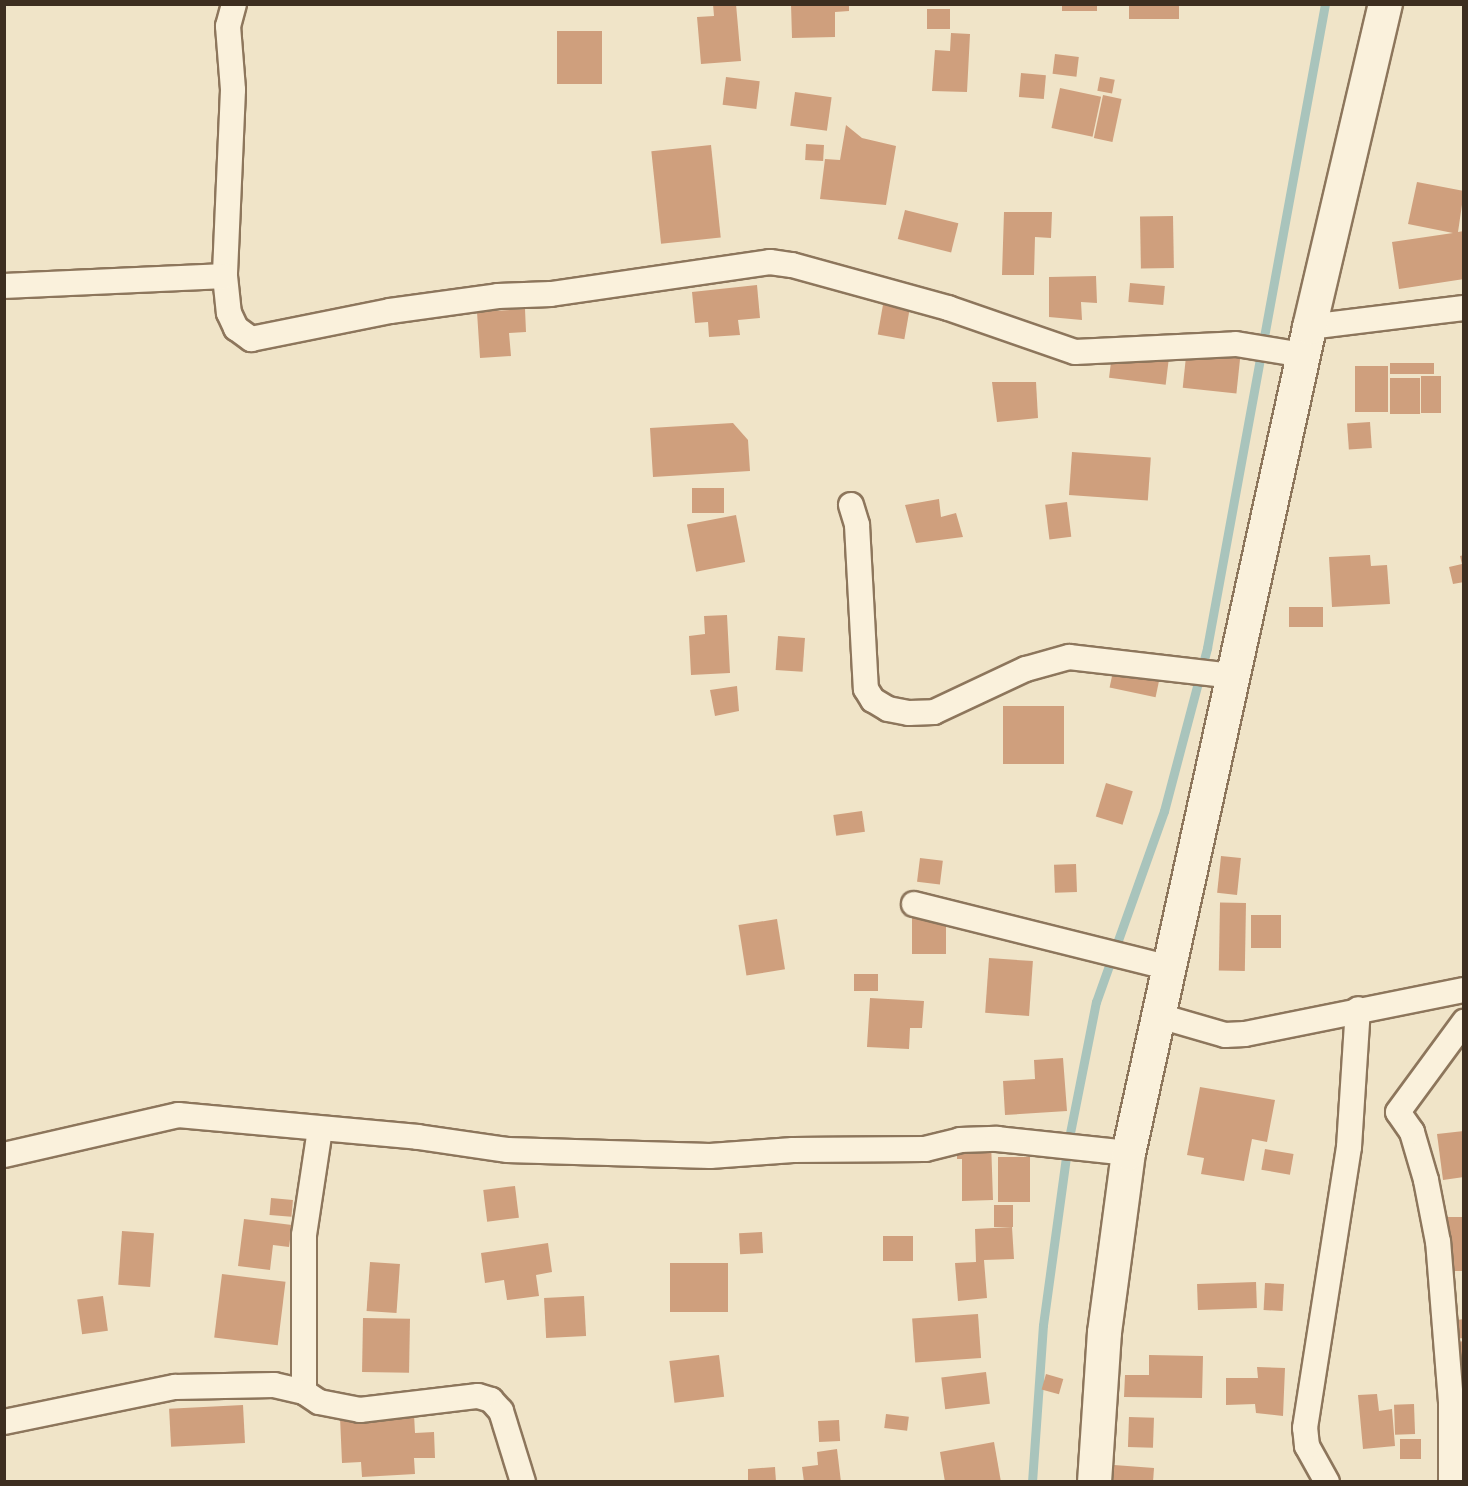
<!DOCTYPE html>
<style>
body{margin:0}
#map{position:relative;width:1468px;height:1486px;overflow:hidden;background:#f0e4c8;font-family:"Source Serif 4",serif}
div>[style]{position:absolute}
.stream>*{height:9px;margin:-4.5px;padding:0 4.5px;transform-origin:4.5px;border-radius:4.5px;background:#a9c4bc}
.building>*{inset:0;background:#cf9f7d;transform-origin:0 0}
.roads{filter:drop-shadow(2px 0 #8d765c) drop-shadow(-2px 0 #8d765c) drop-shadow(0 2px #8d765c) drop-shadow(0 -2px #8d765c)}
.street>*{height:24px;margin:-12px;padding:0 12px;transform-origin:12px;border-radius:12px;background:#faf1dc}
.secondary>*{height:33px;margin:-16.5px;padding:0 16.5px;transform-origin:16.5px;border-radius:16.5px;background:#faf1dc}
span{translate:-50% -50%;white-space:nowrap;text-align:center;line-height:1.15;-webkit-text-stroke:5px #f7eed8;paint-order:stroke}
.frame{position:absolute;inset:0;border:6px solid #3d2e20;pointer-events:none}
</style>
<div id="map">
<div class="stream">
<i style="left:1032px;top:1482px;width:157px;rotate:-86deg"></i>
<i style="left:1043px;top:1325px;width:184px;rotate:-82.2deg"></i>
<i style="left:1068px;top:1143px;width:144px;rotate:-78.8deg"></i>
<i style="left:1096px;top:1002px;width:203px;rotate:-70.4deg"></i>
<i style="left:1164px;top:811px;width:169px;rotate:-75.2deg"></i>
<i style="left:1207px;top:648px;width:655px;rotate:-79.62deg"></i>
</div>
<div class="building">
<i style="clip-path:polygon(713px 4px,736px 4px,741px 61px,701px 64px,697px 17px,714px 16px)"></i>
<i style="clip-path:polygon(791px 4px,849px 4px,849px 11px,835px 12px,835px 37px,792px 38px)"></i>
<i style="left:1062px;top:4px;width:35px;height:7px"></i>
<i style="left:1129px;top:4px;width:50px;height:15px"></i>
<i style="left:950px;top:9px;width:20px;height:23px;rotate:90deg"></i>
<i style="left:557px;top:31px;width:45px;height:53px"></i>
<i style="clip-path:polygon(951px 33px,970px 34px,967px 92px,932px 91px,935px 50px,950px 51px)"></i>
<i style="left:1055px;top:54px;width:24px;height:20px;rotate:7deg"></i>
<i style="left:1021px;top:73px;width:25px;height:24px;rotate:5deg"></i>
<i style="left:726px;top:77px;width:34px;height:28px;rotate:7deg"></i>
<i style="left:1100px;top:77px;width:15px;height:14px;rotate:11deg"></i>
<i style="left:1060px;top:88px;width:42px;height:41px;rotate:12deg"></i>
<i style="left:795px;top:92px;width:37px;height:34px;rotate:8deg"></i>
<i style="left:1103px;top:95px;width:19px;height:44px;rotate:12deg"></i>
<i style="clip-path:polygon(846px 125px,862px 138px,896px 146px,886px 205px,820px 199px,825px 159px,840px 160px)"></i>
<i style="left:806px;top:144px;width:18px;height:16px;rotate:3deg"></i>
<i style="left:711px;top:145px;width:93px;height:60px;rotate:84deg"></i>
<i style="clip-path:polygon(1417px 182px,1464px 191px,1458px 232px,1464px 231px,1464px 279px,1399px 289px,1392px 242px,1453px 233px,1408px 224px)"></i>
<i style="left:905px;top:210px;width:55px;height:30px;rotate:14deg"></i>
<i style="clip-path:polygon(1004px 212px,1052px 212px,1051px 238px,1035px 237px,1034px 275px,1002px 275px)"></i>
<i style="left:1173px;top:216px;width:52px;height:33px;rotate:89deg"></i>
<i style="clip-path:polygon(1096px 276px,1097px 303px,1081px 302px,1082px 320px,1049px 317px,1049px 277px)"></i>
<i style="left:1130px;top:283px;width:35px;height:19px;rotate:5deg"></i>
<i style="clip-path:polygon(757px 285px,760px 318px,738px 320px,740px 335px,709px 337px,708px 322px,695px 323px,692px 292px)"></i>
<i style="left:884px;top:299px;width:27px;height:36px;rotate:10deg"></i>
<i style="clip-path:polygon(525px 309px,526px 332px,509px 333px,511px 356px,480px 358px,477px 312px)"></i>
<i style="left:1187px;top:347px;width:54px;height:41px;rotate:6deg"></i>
<i style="left:1112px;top:354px;width:57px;height:24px;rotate:7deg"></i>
<i style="left:1434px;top:363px;width:11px;height:44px;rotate:90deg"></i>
<i style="left:1355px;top:366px;width:33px;height:46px"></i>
<i style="left:1421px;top:376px;width:20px;height:37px"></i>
<i style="left:1390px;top:378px;width:30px;height:36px"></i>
<i style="clip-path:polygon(992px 382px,1036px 382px,1038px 418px,997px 422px)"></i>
<i style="left:1370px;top:422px;width:26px;height:23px;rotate:86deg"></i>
<i style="clip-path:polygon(733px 423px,748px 440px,750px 471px,653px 477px,650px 428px)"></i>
<i style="left:1072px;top:452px;width:79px;height:43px;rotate:4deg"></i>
<i style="left:692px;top:488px;width:32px;height:25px"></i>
<i style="clip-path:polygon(939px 499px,941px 517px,956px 513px,963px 537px,916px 543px,905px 505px)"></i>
<i style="left:1067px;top:502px;width:35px;height:22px;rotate:83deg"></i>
<i style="left:736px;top:515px;width:48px;height:50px;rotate:79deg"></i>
<i style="clip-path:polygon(1370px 555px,1371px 566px,1387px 565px,1390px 604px,1332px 607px,1329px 557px)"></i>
<i style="clip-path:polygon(1464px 555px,1464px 582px,1453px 584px,1449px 567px,1462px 564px,1460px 556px)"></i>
<i style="left:1289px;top:607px;width:34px;height:20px"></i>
<i style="clip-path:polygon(727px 615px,730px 673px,691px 675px,689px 636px,705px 634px,704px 616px)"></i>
<i style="left:778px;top:636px;width:27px;height:34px;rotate:4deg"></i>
<i style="left:1115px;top:662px;width:47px;height:26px;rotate:12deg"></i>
<i style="clip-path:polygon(737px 686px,739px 711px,715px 716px,710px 690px)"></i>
<i style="left:1003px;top:706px;width:61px;height:58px"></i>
<i style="left:1106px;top:783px;width:28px;height:35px;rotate:17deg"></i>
<i style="left:862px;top:811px;width:21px;height:29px;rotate:82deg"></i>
<i style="left:1221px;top:856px;width:20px;height:37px;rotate:6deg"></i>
<i style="left:920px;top:858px;width:23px;height:24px;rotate:7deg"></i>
<i style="left:1076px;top:864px;width:28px;height:22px;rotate:88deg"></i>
<i style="left:1246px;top:903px;width:68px;height:26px;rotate:91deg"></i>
<i style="left:912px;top:913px;width:34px;height:41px"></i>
<i style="left:1251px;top:915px;width:30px;height:33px"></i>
<i style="left:777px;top:919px;width:51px;height:39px;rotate:81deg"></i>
<i style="left:989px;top:958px;width:44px;height:55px;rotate:4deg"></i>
<i style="left:854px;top:974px;width:24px;height:17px"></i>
<i style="clip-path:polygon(870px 998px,924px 1001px,922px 1028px,910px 1028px,909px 1049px,867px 1047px)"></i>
<i style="clip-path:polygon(1063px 1058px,1067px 1111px,1005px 1115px,1003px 1081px,1035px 1079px,1034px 1060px)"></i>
<i style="clip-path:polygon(1200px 1087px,1275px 1100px,1267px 1142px,1252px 1139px,1244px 1181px,1201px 1174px,1204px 1158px,1187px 1155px)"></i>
<i style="clip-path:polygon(1464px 1131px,1464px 1177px,1443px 1180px,1437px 1134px)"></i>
<i style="clip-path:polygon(957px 1141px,991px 1141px,993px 1200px,962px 1201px,962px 1159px,957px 1159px)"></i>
<i style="left:1265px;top:1149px;width:29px;height:21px;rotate:10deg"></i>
<i style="left:998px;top:1157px;width:32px;height:45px"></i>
<i style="left:515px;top:1186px;width:32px;height:32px;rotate:83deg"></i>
<i style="left:271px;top:1198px;width:22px;height:17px;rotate:5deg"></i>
<i style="left:994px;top:1205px;width:19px;height:22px"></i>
<i style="left:1464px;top:1217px;width:54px;height:17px;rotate:90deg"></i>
<i style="clip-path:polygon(244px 1219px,292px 1225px,289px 1247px,273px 1245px,270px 1270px,238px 1266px)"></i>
<i style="clip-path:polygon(1012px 1227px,1014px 1259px,984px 1260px,987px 1298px,958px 1301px,955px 1263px,976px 1262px,975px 1229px)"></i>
<i style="left:122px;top:1231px;width:32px;height:54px;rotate:4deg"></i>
<i style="left:762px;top:1232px;width:21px;height:23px;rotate:87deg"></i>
<i style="left:883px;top:1236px;width:30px;height:25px"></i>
<i style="clip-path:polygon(548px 1243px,552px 1272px,536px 1275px,539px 1296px,507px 1300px,504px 1280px,485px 1283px,481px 1253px)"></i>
<i style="left:370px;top:1262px;width:30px;height:49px;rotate:4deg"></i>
<i style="left:670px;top:1263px;width:58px;height:49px"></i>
<i style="left:222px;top:1274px;width:64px;height:64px;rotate:7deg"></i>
<i style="left:1256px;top:1282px;width:26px;height:59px;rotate:88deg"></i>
<i style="left:1265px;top:1283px;width:19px;height:27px;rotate:3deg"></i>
<i style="left:103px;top:1296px;width:35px;height:26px;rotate:82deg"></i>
<i style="left:584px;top:1296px;width:40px;height:40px;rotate:87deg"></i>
<i style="left:978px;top:1314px;width:44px;height:66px;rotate:86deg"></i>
<i style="left:363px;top:1318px;width:47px;height:54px;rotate:1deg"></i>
<i style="clip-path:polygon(1464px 1319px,1464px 1338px,1453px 1339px,1450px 1321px)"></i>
<i style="clip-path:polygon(1464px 1341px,1464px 1383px,1456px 1384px,1452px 1343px)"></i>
<i style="left:719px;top:1355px;width:42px;height:50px;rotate:83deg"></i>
<i style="clip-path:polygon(1149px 1355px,1203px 1356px,1202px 1398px,1124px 1397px,1125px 1375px,1149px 1375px)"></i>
<i style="clip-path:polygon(1257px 1367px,1285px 1368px,1283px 1416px,1256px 1413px,1255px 1404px,1226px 1405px,1226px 1378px,1258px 1378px)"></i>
<i style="left:986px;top:1372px;width:32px;height:45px;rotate:83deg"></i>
<i style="left:1046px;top:1374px;width:18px;height:16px;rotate:16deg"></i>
<i style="clip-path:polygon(1377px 1394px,1379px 1411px,1392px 1409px,1395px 1446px,1363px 1449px,1358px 1395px)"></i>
<i style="left:1414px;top:1404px;width:30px;height:20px;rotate:88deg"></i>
<i style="left:243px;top:1405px;width:38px;height:74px;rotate:87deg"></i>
<i style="clip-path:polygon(414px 1414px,415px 1433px,434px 1432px,435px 1458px,414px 1458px,415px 1474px,362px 1477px,361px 1462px,342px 1463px,340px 1417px)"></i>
<i style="left:886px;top:1414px;width:23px;height:14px;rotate:7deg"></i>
<i style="left:1129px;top:1417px;width:25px;height:30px;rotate:2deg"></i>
<i style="left:839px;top:1420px;width:21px;height:21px;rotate:87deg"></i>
<i style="left:1400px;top:1439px;width:21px;height:20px"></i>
<i style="clip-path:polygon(994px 1442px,1001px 1482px,945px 1482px,940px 1452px)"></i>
<i style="clip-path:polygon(837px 1449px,841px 1482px,804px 1482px,802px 1467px,818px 1465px,817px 1452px)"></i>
<i style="clip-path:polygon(1114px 1465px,1154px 1468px,1153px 1482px,1113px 1482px)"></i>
<i style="clip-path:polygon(775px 1467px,776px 1482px,748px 1482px,748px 1469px)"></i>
</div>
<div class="roads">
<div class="street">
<i style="left:234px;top:4px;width:23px;rotate:105deg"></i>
<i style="left:228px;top:26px;width:64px;rotate:85.5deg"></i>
<i style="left:233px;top:90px;width:186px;rotate:92.5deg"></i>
<i style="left:225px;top:276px;width:37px;rotate:84deg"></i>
<i style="left:229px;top:313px;width:17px;rotate:65deg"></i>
<i style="left:236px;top:328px;width:19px;rotate:36deg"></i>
<i style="left:251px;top:339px;width:142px;rotate:-11.4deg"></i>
<i style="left:390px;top:311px;width:109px;rotate:-7.9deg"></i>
<i style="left:498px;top:296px;width:53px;rotate:-2.2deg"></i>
<i style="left:551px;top:294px;width:221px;rotate:-8.3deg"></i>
<i style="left:770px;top:262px;width:22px;rotate:8deg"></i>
<i style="left:792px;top:265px;width:162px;rotate:15.4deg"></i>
<i style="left:948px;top:308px;width:134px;rotate:19.1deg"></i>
<i style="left:1075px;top:352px;width:161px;rotate:-2.8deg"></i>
<i style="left:1236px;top:344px;width:68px;rotate:9.3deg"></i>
<i style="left:4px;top:286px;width:221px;rotate:-2.6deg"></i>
<i style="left:1309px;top:327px;width:156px;rotate:-7deg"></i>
<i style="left:851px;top:505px;width:21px;rotate:73deg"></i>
<i style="left:857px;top:525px;width:164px;rotate:86.9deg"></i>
<i style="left:866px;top:689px;width:13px;rotate:58deg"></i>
<i style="left:873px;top:700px;width:17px;rotate:31deg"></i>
<i style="left:888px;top:709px;width:21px;rotate:11deg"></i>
<i style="left:909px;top:713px;width:25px;rotate:-2deg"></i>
<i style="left:934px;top:712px;width:102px;rotate:-25.1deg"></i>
<i style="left:1026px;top:669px;width:45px;rotate:-15.6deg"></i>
<i style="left:1069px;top:657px;width:164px;rotate:6.6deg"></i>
<i style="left:914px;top:904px;width:260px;rotate:14deg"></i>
<i style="left:1156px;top:1015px;width:72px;rotate:16.2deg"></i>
<i style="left:1225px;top:1035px;width:20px;rotate:-3deg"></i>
<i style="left:1245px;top:1034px;width:223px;rotate:-11.4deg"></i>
<i style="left:4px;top:1155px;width:179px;rotate:-12.9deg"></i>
<i style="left:178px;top:1115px;width:241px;rotate:5.2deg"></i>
<i style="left:418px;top:1137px;width:90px;rotate:8.3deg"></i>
<i style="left:507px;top:1150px;width:203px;rotate:1.7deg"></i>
<i style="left:710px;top:1156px;width:83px;rotate:-4.1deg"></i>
<i style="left:793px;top:1150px;width:132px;rotate:-0.4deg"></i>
<i style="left:925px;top:1149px;width:36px;rotate:-14deg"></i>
<i style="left:960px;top:1140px;width:37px;rotate:-2deg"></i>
<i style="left:997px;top:1139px;width:132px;rotate:6.1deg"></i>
<i style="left:304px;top:1392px;width:157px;rotate:-90deg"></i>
<i style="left:304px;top:1235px;width:107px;rotate:-81.4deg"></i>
<i style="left:4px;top:1422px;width:175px;rotate:-11.6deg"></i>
<i style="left:175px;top:1387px;width:99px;rotate:-1.2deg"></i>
<i style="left:274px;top:1385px;width:31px;rotate:13deg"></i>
<i style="left:304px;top:1392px;width:18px;rotate:34deg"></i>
<i style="left:319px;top:1402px;width:42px;rotate:11deg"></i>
<i style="left:360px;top:1410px;width:119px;rotate:-6.8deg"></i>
<i style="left:478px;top:1396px;width:14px;rotate:17deg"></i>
<i style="left:491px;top:1400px;width:15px;rotate:48deg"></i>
<i style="left:501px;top:1411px;width:74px;rotate:72.8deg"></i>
<i style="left:1327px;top:1482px;width:41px;rotate:-119.1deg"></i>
<i style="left:1307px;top:1446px;width:18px;rotate:-96deg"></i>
<i style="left:1305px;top:1428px;width:284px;rotate:-81.1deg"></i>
<i style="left:1349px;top:1147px;width:138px;rotate:-86.3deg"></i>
<i style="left:1451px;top:1482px;width:80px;rotate:-90deg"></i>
<i style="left:1451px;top:1402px;width:161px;rotate:-94.6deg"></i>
<i style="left:1438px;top:1242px;width:63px;rotate:-101deg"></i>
<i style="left:1426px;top:1180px;width:50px;rotate:-106.3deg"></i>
<i style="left:1412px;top:1132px;width:24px;rotate:-125deg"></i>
<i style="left:1398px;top:1112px;width:112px;rotate:-53.7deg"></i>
</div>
<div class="secondary">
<i style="left:1094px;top:1482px;width:150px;rotate:-86.2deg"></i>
<i style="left:1104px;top:1332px;width:181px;rotate:-82.4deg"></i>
<i style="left:1128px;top:1153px;width:846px;rotate:-77.64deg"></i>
<i style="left:1309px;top:327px;width:332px;rotate:-76.8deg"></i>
</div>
</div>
<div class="frame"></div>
</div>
